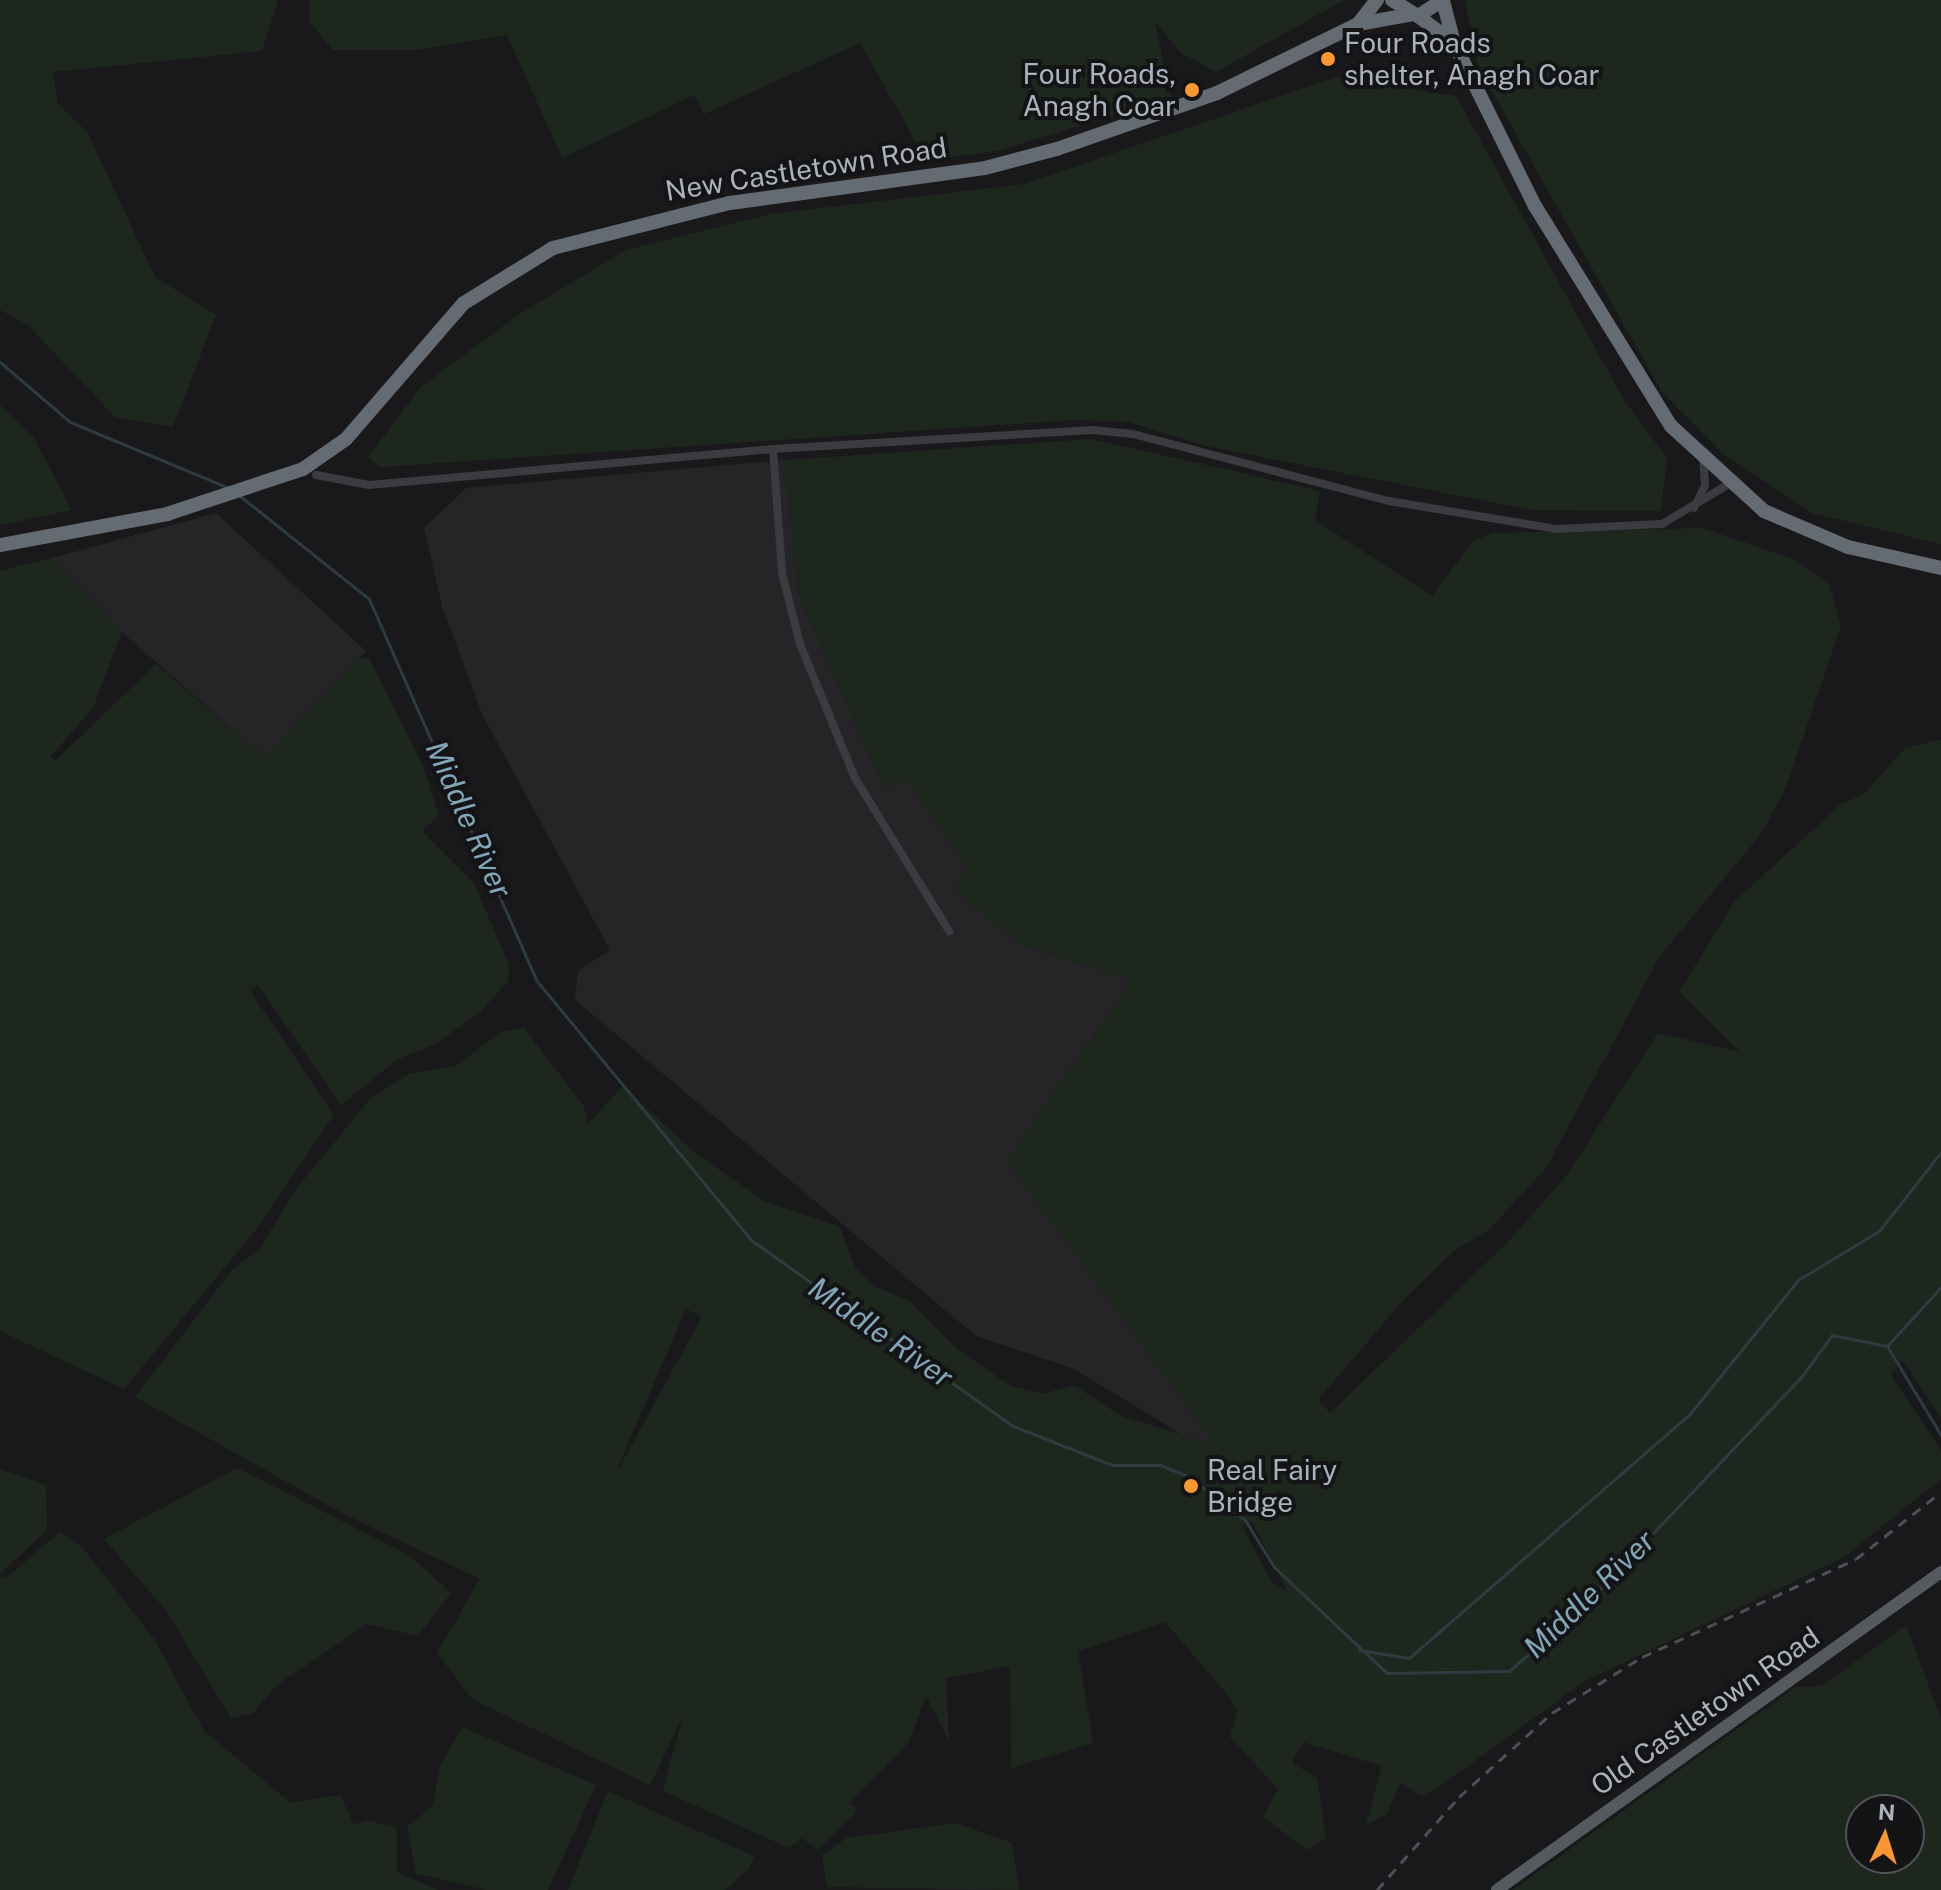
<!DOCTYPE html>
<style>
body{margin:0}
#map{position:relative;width:1941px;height:1890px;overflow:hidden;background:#19191b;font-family:"Public Sans",sans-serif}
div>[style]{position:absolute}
.built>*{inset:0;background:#252528}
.green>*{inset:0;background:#1e271e}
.stream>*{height:3px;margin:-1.5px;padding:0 1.5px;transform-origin:1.5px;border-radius:1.5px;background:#2e3b40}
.street>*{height:8px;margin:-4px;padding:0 4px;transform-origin:4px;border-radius:4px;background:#3a3c40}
.primary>*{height:12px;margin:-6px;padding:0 6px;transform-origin:6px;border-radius:6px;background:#555960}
.highway>*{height:14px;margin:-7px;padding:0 7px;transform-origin:7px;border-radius:7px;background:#656b72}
.rail>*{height:3px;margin-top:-1.5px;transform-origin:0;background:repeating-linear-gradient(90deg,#4c5056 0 10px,transparent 0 18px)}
.dots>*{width:22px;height:22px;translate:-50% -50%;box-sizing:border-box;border:4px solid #141416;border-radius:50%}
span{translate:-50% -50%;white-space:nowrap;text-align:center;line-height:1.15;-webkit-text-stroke:8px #141416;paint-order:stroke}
.poi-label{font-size:28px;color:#aab2bc}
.left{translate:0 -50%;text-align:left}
.right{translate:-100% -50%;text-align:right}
.street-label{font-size:28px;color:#aab2bc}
.water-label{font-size:30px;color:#80a7b8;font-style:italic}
.north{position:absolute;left:1845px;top:1794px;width:80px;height:80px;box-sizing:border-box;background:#141416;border:2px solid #505358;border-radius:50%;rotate:4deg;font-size:22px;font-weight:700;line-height:32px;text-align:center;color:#aab2bc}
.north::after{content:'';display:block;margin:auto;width:28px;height:36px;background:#fc9730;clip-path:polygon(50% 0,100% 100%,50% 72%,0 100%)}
</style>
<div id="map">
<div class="built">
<i style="clip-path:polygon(785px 460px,799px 596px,884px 788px,908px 781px,1022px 945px,1132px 980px,1008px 1161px,1217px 1445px,1186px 1437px,1072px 1368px,976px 1336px,575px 1000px,578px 971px,610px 950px,482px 714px,442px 606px,424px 528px,466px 488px)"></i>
<i style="clip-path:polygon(216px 513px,366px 651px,265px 758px,83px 598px,52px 558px)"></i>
</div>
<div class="green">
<i style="clip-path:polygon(0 0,278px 0,262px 51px,53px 72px,58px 104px,88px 133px,155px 277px,216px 315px,173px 427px,115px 417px,27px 324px,0 310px)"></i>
<i style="clip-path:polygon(310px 0,1344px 0,1216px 72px,1181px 53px,1155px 22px,1171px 98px,997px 151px,926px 160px,860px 43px,704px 114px,694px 95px,562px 158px,507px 35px,416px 50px,333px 50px,309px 21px)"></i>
<i style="clip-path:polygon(1465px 0,1941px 0,1941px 544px,1812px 513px,1725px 455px,1662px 392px,1478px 67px)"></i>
<i style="clip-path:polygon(1336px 77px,1456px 96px,1624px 400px,1667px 458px,1661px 511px,1531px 510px,1206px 446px,1129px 422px,1074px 420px,380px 467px,368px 457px,421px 387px,518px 315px,626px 250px,771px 214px,1024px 184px)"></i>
<i style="clip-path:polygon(0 405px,33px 436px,72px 510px,0 525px)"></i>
<i style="clip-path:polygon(evenodd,1091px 439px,1320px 491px,1315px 520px,1432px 596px,1473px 541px,1493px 533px,1702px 528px,1794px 559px,1829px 584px,1841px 626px,1785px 790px,1760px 835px,1660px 956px,1546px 1168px,1490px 1229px,1455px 1250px,1404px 1299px,1318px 1400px,1330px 1413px,1507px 1243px,1567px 1175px,1658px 1033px,1740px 1052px,1679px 992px,1734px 902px,1841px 804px,1863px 795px,1905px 748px,1941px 740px,1941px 1418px,1903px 1360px,1891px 1375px,1941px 1450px,1941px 1479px,1843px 1558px,1585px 1681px,1439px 1787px,1421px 1796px,1401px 1782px,1387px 1814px,1366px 1825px,1382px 1766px,1303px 1742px,1292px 1763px,1317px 1778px,1326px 1838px,1307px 1850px,1263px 1817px,1278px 1789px,1230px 1737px,1237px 1711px,1230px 1698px,1165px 1622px,1078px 1651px,1093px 1743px,1011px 1768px,1010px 1666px,946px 1678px,949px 1741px,926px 1696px,909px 1742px,850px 1803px,858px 1811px,818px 1850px,802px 1838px,789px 1848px,663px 1791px,683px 1715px,650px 1785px,472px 1699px,437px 1653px,480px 1579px,346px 1515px,135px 1397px,232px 1270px,260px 1248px,296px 1189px,371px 1098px,409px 1074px,455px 1066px,503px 1031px,524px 1028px,583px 1105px,588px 1124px,623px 1086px,695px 1153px,766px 1202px,840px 1227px,855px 1267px,876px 1287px,910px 1301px,956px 1348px,1011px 1386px,1043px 1394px,1074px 1385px,1121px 1416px,1216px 1445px,1007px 1161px,1132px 980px,1022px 945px,955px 891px,968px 869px,908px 782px,884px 788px,799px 596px,785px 460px,1091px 439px,686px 1309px,702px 1317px,619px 1468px,618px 1467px,686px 1309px,1091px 439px,1251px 1521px,1252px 1521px,1288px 1593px,1271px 1581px,1242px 1526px,1251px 1521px)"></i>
<i style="clip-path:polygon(52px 558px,122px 631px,93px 708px,51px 756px,55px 761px,156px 664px,265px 758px,359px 658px,369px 658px,423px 766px,439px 815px,422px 831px,474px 883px,509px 965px,508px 981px,479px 1013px,434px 1045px,398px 1059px,341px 1105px,258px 985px,250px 991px,334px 1115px,255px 1231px,124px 1389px,0 1331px,0 571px)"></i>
<i style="clip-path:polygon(237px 1468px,409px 1555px,451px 1593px,418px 1636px,367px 1624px,277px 1685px,253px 1713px,231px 1718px,165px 1609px,104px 1539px)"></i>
<i style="clip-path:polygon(0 1469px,46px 1485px,47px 1530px,0 1574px)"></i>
<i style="clip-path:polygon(60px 1532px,82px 1547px,155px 1640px,204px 1731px,291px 1803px,340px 1795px,354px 1825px,366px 1820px,397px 1828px,397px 1872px,438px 1890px,0 1890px,0 1575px,6px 1578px)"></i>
<i style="clip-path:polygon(evenodd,1906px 1625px,1941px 1718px,1941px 1890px,1513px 1890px,1796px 1687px,1822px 1686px,1906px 1625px,1861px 1810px,1909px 1810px,1909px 1858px,1861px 1858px,1861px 1810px)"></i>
<i style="clip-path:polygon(462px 1727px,596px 1785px,548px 1890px,486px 1890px,416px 1873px,407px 1827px,433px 1806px,440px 1766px)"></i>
<i style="clip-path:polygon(608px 1791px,754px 1856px,749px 1869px,725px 1890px,568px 1890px)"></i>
<i style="clip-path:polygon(956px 1823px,1012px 1843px,1019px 1890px,827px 1887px,822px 1856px,846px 1838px)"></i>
</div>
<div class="stream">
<i style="left:0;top:362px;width:92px;rotate:40.6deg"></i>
<i style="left:70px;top:422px;width:170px;rotate:22.5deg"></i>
<i style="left:240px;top:496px;width:165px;rotate:38.6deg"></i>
<i style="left:369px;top:599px;width:416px;rotate:66.3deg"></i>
<i style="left:536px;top:980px;width:337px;rotate:50.4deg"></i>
<i style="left:751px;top:1240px;width:319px;rotate:35.4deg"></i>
<i style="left:1011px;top:1425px;width:109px;rotate:21.6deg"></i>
<i style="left:1112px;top:1465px;width:48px"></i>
<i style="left:1160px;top:1465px;width:31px;rotate:22deg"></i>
<i style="left:1189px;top:1477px;width:71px;rotate:37.5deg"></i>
<i style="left:1245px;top:1520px;width:55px;rotate:58.3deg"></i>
<i style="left:1274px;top:1567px;width:155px;rotate:43.2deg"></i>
<i style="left:1387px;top:1673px;width:122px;rotate:-0.9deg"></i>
<i style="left:1509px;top:1671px;width:94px;rotate:-40.7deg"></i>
<i style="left:1580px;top:1610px;width:323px;rotate:-46.5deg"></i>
<i style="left:1802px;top:1376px;width:51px;rotate:-53.8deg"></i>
<i style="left:1832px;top:1335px;width:56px;rotate:11.3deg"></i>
<i style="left:1887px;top:1346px;width:104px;rotate:58.8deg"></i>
<i style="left:1887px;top:1346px;width:80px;rotate:-47.5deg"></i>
<i style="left:1359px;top:1650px;width:51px;rotate:9.1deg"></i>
<i style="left:1409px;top:1658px;width:371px;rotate:-41deg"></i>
<i style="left:1689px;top:1415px;width:174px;rotate:-51.1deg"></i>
<i style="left:1798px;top:1280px;width:95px;rotate:-31.2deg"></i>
<i style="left:1879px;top:1231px;width:100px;rotate:-51.9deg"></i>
</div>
<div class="street">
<i style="left:773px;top:449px;width:124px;rotate:85.8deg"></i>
<i style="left:782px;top:573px;width:73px;rotate:75.8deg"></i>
<i style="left:800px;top:644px;width:145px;rotate:67.7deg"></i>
<i style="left:855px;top:778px;width:180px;rotate:58.4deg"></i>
<i style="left:316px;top:475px;width:54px;rotate:10.7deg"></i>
<i style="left:369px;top:485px;width:406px;rotate:-5.1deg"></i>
<i style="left:773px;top:449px;width:320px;rotate:-3.4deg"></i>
<i style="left:1092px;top:430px;width:41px;rotate:5.6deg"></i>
<i style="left:1133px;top:434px;width:265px;rotate:14.7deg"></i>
<i style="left:1389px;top:501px;width:169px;rotate:9.5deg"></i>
<i style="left:1556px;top:529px;width:106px;rotate:-2.7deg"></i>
<i style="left:1662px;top:524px;width:78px;rotate:-30.8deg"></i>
<i style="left:1694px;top:508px;width:25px;rotate:-64deg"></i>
<i style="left:1705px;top:485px;width:26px;rotate:-94deg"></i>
</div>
<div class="primary">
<i style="left:1497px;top:1890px;width:546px;rotate:-35.61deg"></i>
</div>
<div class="highway">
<i style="left:1392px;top:0;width:31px;rotate:32deg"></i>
<i style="left:1418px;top:16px;width:30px;rotate:-33deg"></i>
<i style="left:1443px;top:1px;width:43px;rotate:75.3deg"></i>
<i style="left:1454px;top:43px;width:182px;rotate:63.6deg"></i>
<i style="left:1535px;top:206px;width:259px;rotate:58.3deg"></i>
<i style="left:1671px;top:426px;width:126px;rotate:42.4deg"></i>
<i style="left:1764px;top:511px;width:91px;rotate:23.2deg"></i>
<i style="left:1848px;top:547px;width:95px;rotate:12.7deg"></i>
<i style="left:1418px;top:16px;width:45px;rotate:36.9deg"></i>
<i style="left:1358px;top:24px;width:31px;rotate:-52deg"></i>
<i style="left:0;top:545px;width:170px;rotate:-10.5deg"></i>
<i style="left:167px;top:514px;width:143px;rotate:-18.3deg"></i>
<i style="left:303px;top:469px;width:52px;rotate:-34.9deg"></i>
<i style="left:346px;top:439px;width:180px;rotate:-49.1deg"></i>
<i style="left:464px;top:303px;width:105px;rotate:-31.7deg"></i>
<i style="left:553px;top:248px;width:183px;rotate:-14.3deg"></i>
<i style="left:730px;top:203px;width:257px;rotate:-7.8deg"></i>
<i style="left:985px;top:168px;width:74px;rotate:-14.8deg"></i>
<i style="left:1057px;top:149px;width:170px;rotate:-19.3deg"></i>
<i style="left:1217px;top:93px;width:157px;rotate:-26.1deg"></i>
<i style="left:1358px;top:24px;width:52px;rotate:-10deg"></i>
</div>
<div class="rail">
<i style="left:1377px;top:1890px;width:124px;rotate:-48.6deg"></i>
<i style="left:1459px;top:1797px;width:125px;rotate:-42.1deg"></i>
<i style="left:1552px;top:1713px;width:106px;rotate:-31.9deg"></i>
<i style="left:1642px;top:1657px;width:235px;rotate:-24.6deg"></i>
<i style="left:1856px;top:1559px;width:108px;rotate:-38.2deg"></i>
</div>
<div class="dots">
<i style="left:1328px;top:59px;background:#fc9730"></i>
<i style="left:1192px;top:90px;background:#fc9730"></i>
<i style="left:1191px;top:1486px;background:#fc9730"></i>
</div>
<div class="poi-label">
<span class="left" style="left:1344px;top:59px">Four Roads<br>shelter, Anagh Coar</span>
<span class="right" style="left:1176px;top:90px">Four Roads,<br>Anagh Coar</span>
<span class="left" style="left:1207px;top:1486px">Real Fairy<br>Bridge</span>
</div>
<div class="street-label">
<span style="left:806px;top:169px;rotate:-9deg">New Castletown Road</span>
<span style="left:1705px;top:1711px;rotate:-35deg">Old Castletown Road</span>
</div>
<div class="water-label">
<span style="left:469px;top:819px;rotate:66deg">Middle River</span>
<span style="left:881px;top:1332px;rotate:35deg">Middle River</span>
<span style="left:1589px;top:1594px;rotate:-44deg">Middle River</span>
</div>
<div class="north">N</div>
</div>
